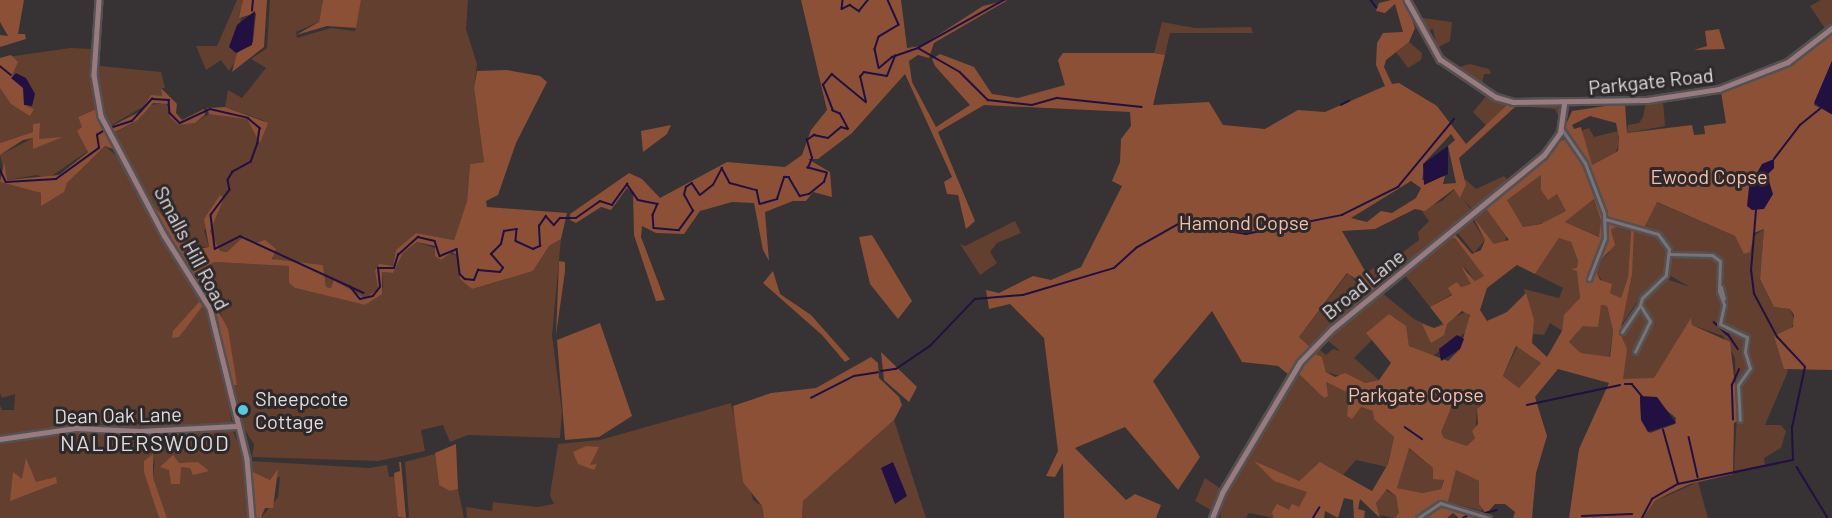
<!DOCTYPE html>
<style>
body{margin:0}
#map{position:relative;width:1832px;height:518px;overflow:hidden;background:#373234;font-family:Barlow,sans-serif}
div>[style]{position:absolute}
.green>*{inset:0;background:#633f2f}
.forest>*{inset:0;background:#8c5036}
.water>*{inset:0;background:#211042}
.stream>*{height:1.5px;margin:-0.75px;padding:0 0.75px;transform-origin:0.75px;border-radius:0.75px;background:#211042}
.roads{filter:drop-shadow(2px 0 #555052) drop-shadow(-2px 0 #555052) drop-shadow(0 2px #555052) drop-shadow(0 -2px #555052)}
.street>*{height:3px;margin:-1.5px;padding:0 1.5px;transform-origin:1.5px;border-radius:1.5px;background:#7a7376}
.secondary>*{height:4.5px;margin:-2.25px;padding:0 2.25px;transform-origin:2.25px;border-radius:2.25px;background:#987b7f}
.dots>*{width:16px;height:16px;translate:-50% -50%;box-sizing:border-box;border:3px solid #2d282a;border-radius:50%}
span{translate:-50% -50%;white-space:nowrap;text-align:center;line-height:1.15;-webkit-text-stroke:6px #2d282a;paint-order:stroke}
.street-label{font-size:20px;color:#e0dcde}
.park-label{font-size:20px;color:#f5bea7}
.poi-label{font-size:20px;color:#e0dcde}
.left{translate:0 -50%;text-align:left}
.quarter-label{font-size:22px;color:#e0dcde;letter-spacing:1.5px}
</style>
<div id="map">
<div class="green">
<i style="clip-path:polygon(237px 0,243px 0,236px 60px,229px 71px,221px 60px,206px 70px,196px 46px,217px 46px)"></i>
<i style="clip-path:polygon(270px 0,323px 0,319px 22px,296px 32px,297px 38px,331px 28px,355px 31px,361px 0,468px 0,466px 29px,477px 64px,474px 88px,484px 162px,470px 164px,467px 201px,454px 240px,416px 233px,396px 250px,393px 266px,375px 271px,378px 289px,365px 298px,335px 281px,331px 288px,326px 287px,323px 265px,275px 260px,260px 241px,254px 243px,244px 236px,227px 252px,220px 251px,210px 231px,214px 215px,204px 231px,209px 247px,184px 246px,151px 203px,114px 133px,138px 120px,150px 105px,166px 103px,179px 125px,195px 123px,209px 114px,230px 113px,247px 119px,257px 134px,265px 121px,225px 107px,228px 90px,242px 98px,266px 68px,251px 59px,267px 48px)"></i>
<i style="clip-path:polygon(1821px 0,1832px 0,1832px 25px,1826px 30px,1810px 6px)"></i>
<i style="clip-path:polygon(1416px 17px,1452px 22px,1450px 41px,1437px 48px,1433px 29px,1429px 30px,1430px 38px)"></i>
<i style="clip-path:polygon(1162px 22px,1195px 28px,1251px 27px,1253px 33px,1170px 33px,1165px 55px,1154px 53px)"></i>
<i style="clip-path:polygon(1409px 42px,1422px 53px,1421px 60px,1408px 68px,1396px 52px)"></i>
<i style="clip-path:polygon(70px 48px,93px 49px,96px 109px,78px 117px,83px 128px,78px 131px,88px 151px,47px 179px,37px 175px,6px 180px,0 155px,33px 138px,33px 124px,33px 132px,0 143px,0 58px)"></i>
<i style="clip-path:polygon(1470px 64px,1489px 69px,1491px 74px,1484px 74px,1482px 85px,1455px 68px)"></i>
<i style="clip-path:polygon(100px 66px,161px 72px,165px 88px,161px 88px,162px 96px,108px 127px,97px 89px,96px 69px)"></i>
<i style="clip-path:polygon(1487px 95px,1500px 103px,1558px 106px,1561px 112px,1559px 117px,1555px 109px,1507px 105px,1488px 127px,1473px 112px)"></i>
<i style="clip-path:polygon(1663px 101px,1665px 126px,1627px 133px,1628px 125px,1639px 123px,1643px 117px,1646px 102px)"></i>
<i style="clip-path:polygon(1589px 128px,1594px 137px,1618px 131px,1619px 143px,1616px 152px,1592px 165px,1581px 139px,1583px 130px)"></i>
<i style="clip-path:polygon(105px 146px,125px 163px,162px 237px,208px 311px,221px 350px,232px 424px,138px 427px,80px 423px,0 436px,0 405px,2px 410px,14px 410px,15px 394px,2px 398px,0 393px,0 182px,41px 193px,43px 198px,67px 183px)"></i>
<i style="clip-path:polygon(1541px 175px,1541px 190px,1557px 194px,1567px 211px,1544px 223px,1523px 227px,1506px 200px)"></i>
<i style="clip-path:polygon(1504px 176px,1509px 182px,1474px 211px,1461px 197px,1465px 179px,1476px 189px)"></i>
<i style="clip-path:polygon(1455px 189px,1473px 212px,1376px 290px,1367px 273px,1373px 268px,1377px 272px,1419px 240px,1418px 232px,1429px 221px,1421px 210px,1442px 201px)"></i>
<i style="clip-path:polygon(1594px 199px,1601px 221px,1600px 237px,1565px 222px)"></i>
<i style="clip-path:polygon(1656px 202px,1735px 236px,1750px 252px,1751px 238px,1764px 229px,1760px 279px,1774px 307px,1790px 309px,1795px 321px,1789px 332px,1775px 337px,1788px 371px,1765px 425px,1781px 425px,1786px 431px,1781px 448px,1764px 458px,1765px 465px,1734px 471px,1738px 393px,1752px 368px,1746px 352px,1748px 334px,1731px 330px,1721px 320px,1726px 302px,1721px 263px,1710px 253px,1673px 252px,1659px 233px,1643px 230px)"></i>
<i style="clip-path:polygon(1485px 207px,1507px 235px,1504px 244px,1494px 244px,1473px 217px)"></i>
<i style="clip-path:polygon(1471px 218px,1485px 240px,1474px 253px,1456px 231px)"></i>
<i style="clip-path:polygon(1015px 221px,1021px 233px,997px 243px,990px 252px,997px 263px,980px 275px,960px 244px,965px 246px)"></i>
<i style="clip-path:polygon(1619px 224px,1631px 231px,1628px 277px,1621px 298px,1610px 293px,1597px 273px,1600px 261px,1609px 253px,1611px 230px)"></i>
<i style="clip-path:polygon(1634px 230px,1658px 236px,1668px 248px,1666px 273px,1646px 289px,1622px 324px)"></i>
<i style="clip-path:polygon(1455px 237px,1485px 277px,1475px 281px,1464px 266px,1472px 284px,1461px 287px,1457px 282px,1452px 294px,1430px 307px,1404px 274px,1446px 238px)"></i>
<i style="clip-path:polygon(1559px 238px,1571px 242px,1578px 261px,1580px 298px,1565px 317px,1562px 331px,1550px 323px,1544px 335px,1533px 334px,1524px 289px,1559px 298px,1563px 288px,1535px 274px)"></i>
<i style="clip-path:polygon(561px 239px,552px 335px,562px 412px,560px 438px,468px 435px,450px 442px,443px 425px,421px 430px,425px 451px,378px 461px,252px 457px,254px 444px,239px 421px,231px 385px,237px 385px,219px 306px,197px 271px,214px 262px,289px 266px,289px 283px,295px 288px,365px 305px,383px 287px,382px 272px,393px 273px,403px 253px,417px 242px,458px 256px,472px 289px,533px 271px,549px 246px)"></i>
<i style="clip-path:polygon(1672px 256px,1709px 256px,1718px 262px,1718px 291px,1723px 301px,1719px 325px,1745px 339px,1743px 353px,1749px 367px,1736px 388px,1735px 358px,1723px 336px,1692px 325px,1691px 319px,1654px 379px,1623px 379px,1620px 333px,1642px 308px,1649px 321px,1636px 352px,1642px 346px,1651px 323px,1643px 303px,1645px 295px,1666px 279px,1690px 287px,1669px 275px)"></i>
<i style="clip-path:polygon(1348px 273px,1369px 296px,1310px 347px,1299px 337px)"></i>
<i style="clip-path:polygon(1381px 292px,1414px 319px,1434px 328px,1467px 311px,1471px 320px,1466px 332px,1433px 356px,1409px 346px,1406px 330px,1389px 314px,1367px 333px,1372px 340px,1354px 358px,1379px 380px,1365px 383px,1326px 372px,1322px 357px,1311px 352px,1316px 347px,1326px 355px,1333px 349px,1340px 351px,1325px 338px)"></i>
<i style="clip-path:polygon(1601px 305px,1607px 306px,1613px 331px,1609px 358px,1581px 353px,1569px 342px)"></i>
<i style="clip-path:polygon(1518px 345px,1541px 363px,1519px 388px,1503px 376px)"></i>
<i style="clip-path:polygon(1300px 365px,1299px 374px,1324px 398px,1326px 382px,1350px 393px,1347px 416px,1360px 407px,1374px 411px,1375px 419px,1394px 437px,1387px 467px,1356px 460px,1343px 475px,1324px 464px,1316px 466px,1299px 481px,1300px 488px,1307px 492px,1299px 508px,1274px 518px,1249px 513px,1246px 518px,1220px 518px,1224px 492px,1255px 443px,1259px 443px,1257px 439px,1266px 422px,1271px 422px,1276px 401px)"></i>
<i style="clip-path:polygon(1483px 394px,1486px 400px,1477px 409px,1475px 438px,1467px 446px,1444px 438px,1440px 432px,1456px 397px,1475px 399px)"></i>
<i style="clip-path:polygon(731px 403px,753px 500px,762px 506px,764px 518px,467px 518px,466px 507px,492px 511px,493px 502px,538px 507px,554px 504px,550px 495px,558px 444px,600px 440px)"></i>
<i style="clip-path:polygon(894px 420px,926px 518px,802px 518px,803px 501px)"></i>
<i style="clip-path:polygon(232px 429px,244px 457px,250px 518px,167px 518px,153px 477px,155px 459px,148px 481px,159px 518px,0 518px,0 441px,84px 430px,134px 436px)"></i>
<i style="clip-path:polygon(1408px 448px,1433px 468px,1433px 479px,1444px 479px,1441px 489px,1421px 493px,1397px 488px)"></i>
<i style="clip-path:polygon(435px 454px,439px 485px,450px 491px,458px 489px,464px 518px,409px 518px,405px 462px)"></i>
<i style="clip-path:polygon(249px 461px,369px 468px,387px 465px,389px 477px,395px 476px,398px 518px,261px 518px,278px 497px,280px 477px,270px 480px,249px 470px)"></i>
<i style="clip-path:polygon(1456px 470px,1479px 481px,1482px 511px,1448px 502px)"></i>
<i style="clip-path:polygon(1205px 478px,1221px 489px,1211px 510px,1195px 501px)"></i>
<i style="clip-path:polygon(1698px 482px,1708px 518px,1643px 518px,1655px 501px)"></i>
<i style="clip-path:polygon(1384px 489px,1396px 496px,1400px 513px,1395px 518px,1379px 515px,1376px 503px)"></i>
</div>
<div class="forest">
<i style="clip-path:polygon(0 0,24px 0,18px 34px,25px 34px,26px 39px,0 47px,0 35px,8px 36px,0 22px)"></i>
<i style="clip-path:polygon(243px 0,267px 0,264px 47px,232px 72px,237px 53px,253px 42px,256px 13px,239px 18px)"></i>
<i style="clip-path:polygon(323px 0,361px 0,356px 28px,327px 26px,296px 35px,319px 22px)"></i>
<i style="clip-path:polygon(evenodd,801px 0,901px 0,907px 48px,921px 46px,983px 6px,1008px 0,934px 43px,929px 58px,918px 55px,909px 61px,912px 82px,936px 127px,970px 105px,935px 66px,932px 59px,940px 54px,974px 67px,992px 94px,1018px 98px,1065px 85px,1058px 60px,1063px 53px,1154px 53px,1165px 55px,1153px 105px,1209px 102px,1223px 125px,1265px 129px,1298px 110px,1325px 112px,1385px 86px,1376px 65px,1377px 43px,1383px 33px,1403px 32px,1395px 4px,1385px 13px,1376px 11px,1379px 3px,1391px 0,1405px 0,1415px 28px,1409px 42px,1386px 60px,1384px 67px,1392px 84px,1399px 83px,1437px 106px,1466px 144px,1507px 105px,1515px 107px,1459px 158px,1466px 185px,1460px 198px,1454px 189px,1425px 211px,1415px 209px,1375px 229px,1342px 231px,1376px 290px,1369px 296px,1363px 284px,1347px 273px,1299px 337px,1310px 347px,1289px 375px,1278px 366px,1242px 362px,1212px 311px,1153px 381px,1200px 457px,1178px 490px,1125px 427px,1075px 448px,1126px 500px,1135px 494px,1161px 505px,1156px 518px,1064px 518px,1063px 463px,1055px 477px,1046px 476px,1058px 451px,1044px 338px,1010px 304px,989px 309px,986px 290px,999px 293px,1033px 276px,1051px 280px,1081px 267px,1122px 186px,1112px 181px,1120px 162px,1121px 139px,1131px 126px,1130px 112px,984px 105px,938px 132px,975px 221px,966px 229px,958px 195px,947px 194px,944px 182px,952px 177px,905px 74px,852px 133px,818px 159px,808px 159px,830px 172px,832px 197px,813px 192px,806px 201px,793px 201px,765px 212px,769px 261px,763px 250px,754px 203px,732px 202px,700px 211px,684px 234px,656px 233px,642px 226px,641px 237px,665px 300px,656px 301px,634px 235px,633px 193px,627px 188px,611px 210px,601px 207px,576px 223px,570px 220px,570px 214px,629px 173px,642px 179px,660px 198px,727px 162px,785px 167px,802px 155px,811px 130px,827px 110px,801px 0,1451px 134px,1455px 140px,1448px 146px,1456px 183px,1443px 184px,1445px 176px,1422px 180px,1425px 162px,1451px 134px,801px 0,1411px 181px,1421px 188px,1416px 198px,1392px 213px,1381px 211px,1367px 222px,1351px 218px,1411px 181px)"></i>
<i style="clip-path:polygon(1719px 29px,1725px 49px,1694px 50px,1707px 46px,1705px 31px)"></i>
<i style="clip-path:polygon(evenodd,1832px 30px,1832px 61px,1814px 105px,1832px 114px,1832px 370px,1784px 369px,1774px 336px,1793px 327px,1794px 315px,1790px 309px,1774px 307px,1760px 279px,1764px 229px,1754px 233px,1750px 252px,1744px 254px,1735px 236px,1657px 202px,1643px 230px,1611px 218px,1634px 230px,1632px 274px,1620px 333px,1627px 349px,1623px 379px,1654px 378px,1691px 318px,1692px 325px,1730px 342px,1739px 420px,1734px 423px,1733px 474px,1690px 484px,1668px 494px,1655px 501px,1643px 518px,1569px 518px,1579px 449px,1609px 383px,1558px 369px,1535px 397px,1547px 436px,1536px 473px,1532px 518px,1513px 518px,1515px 512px,1505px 504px,1495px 504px,1486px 514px,1479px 504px,1479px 481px,1456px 470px,1448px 502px,1434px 504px,1416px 518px,1395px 518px,1399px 513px,1396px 496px,1387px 489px,1376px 503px,1380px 518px,1360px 499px,1358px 509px,1365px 511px,1364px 518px,1354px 518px,1353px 500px,1344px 498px,1338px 518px,1325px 511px,1324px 518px,1274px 518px,1272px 512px,1277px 504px,1289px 510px,1292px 504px,1299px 507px,1307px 492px,1274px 481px,1254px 461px,1299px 481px,1320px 462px,1372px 491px,1388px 464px,1394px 437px,1374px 419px,1373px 411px,1361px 407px,1352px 419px,1347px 416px,1349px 393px,1326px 382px,1328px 396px,1324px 398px,1299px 374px,1303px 361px,1311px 352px,1322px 357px,1326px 372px,1335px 377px,1345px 373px,1365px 383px,1379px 380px,1391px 363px,1366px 333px,1389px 314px,1406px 326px,1409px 346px,1448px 361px,1460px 349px,1470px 315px,1462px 311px,1447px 324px,1444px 335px,1431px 343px,1422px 324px,1434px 328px,1444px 325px,1430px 307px,1452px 295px,1448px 288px,1457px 282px,1461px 287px,1471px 284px,1461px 266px,1475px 281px,1484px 276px,1455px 238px,1446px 238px,1454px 233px,1472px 254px,1481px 250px,1485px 240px,1473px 217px,1494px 244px,1509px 240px,1485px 207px,1559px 141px,1571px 138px,1565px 127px,1572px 111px,1625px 103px,1627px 133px,1692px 125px,1694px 135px,1705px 134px,1704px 126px,1726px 123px,1721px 92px,1777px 70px,1832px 30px,1590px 116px,1616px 123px,1619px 138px,1618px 151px,1592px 165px,1581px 127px,1574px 129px,1572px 125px,1590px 116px,1832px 30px,1768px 162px,1774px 168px,1768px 172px,1771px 196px,1765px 206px,1751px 198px,1749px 190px,1768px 162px,1832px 30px,1541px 175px,1541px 190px,1548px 200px,1557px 194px,1566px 211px,1541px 224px,1523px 227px,1507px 200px,1541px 175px,1832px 30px,1594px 199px,1601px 221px,1599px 237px,1565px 222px,1594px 199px,1832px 30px,1620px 224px,1631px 231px,1628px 277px,1621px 298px,1610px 293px,1612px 284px,1600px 280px,1597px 273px,1600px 261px,1615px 245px,1611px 230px,1620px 224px,1832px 30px,1559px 238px,1571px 242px,1578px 261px,1577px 268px,1571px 269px,1577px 271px,1580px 298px,1564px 315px,1562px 331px,1547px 357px,1532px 343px,1534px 320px,1526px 293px,1507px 312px,1487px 321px,1480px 310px,1487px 288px,1517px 265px,1535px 274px,1559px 238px,1832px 30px,1601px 305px,1607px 306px,1613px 331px,1610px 357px,1581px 353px,1569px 342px,1583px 326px,1598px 327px,1601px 305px,1832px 30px,1516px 346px,1541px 363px,1519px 388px,1503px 376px,1516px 346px,1832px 30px,1482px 394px,1486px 401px,1477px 409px,1478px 424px,1472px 431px,1475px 438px,1467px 446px,1444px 438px,1441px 432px,1456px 396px,1469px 400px,1482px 394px,1832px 30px,1640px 396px,1664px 408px,1676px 418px,1675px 424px,1650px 433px,1641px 418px,1640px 396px,1832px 30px,1409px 448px,1433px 468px,1433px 479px,1444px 480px,1441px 489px,1422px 493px,1397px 488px,1409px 448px)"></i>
<i style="clip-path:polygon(11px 55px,18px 62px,12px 75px,23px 88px,28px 107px,34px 109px,30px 116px,11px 104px,0 88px,0 58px)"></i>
<i style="clip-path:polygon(507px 70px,540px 76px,547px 82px,516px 143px,498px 195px,486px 201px,487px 207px,567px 213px,561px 239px,549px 246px,533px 271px,472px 289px,460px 279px,458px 256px,452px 252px,441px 260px,435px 256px,435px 246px,417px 242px,403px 253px,393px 273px,382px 272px,382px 294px,365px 305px,295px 288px,289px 283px,289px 266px,214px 262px,197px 272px,228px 329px,237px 385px,231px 385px,218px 320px,151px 203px,192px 250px,209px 247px,204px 219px,220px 195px,224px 198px,210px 231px,220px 251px,227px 252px,244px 236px,254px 243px,265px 240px,276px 249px,272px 259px,323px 265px,326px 287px,331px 288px,334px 280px,365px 298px,378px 289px,375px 271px,379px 264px,393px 266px,396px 250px,416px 233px,454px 240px,467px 201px,470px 164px,484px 162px,474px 88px,477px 71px)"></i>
<i style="clip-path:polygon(161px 88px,177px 104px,176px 113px,182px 120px,204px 109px,205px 115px,195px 123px,179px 125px,170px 117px,169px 104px,153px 103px,138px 120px,113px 133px,110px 127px,141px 111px,151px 95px,162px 96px)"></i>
<i style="clip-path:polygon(225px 107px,268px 123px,260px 143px,247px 119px,209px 114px,207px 108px)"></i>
<i style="clip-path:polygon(96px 109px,115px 150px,105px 146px,67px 183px,64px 192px,41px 206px,41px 193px,0 182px,4px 163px,7px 180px,59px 175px,88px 152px,77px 131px,82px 127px,78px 117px)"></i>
<i style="clip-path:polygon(40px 123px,39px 139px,63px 137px,33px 149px,33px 138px,23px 140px,0 155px,0 143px,33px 132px,33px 124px)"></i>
<i style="clip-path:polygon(671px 125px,667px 134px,643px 152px,641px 131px)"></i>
<i style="clip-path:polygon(872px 235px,912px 301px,898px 319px,870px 284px,859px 237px)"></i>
<i style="clip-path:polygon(559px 261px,565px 262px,565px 271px,556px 335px)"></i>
<i style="clip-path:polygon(773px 271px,780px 294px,811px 315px,850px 359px,845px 362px,822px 335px,763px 283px)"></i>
<i style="clip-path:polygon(200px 301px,204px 304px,179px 337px,172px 338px,173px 331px)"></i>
<i style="clip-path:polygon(600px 323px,632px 416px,599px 437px,565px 440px,557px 340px)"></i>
<i style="clip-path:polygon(881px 352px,917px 387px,909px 402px,884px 380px)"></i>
<i style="clip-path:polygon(871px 357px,878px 363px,879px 378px,899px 397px,902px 405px,894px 420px,803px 501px,802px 518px,764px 518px,762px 506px,743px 482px,733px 406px,771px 393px,816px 388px)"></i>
<i style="clip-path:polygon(456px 444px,458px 489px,450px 491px,439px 485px,435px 453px)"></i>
<i style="clip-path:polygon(586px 446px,599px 447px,590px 465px,597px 464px,594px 470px,578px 464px,573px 452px)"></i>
<i style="clip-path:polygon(153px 454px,153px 477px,167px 518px,159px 518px,144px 472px,144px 461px)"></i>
<i style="clip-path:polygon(173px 455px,179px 463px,198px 462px,209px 471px,193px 475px,190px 468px,181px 467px,180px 484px,171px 484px,169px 470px,160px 467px)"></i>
<i style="clip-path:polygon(26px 458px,36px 482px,56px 477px,57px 483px,10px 501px,13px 472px,22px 479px)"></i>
<i style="clip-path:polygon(399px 462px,401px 462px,406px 518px,398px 517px,394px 473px,400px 471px)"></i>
<i style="clip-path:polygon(278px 469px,273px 508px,265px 508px,261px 518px,253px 518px,249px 470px,270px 480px)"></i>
<i style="clip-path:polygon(1441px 505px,1459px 509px,1486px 518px,1459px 518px,1453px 513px,1447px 518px,1421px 518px)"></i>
</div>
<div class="water">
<i style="clip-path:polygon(255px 11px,252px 45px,236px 53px,229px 47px,237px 25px)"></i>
<i style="clip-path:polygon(1832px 61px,1832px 114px,1831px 114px,1814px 103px)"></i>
<i style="clip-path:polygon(16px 73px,26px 78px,35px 94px,32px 106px,24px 105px,23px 88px,11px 78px)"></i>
<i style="clip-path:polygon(1448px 146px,1448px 174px,1424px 185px,1423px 164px)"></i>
<i style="clip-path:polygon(1774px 159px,1774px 168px,1767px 175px,1773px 194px,1764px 209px,1752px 210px,1747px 206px,1749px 187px,1762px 164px)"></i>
<i style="clip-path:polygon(1457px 335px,1464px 339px,1460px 349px,1441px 361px,1439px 349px)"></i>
<i style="clip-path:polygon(1640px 396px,1657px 397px,1676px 423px,1648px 432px,1641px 420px)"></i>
<i style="clip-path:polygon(893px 462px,907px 496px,895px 504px,881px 468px)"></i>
</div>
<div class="stream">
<i style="left:843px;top:0;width:9px;rotate:96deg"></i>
<i style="left:842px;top:9px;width:9px;rotate:-27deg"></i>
<i style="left:850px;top:5px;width:11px;rotate:34deg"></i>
<i style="left:859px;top:11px;width:14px;rotate:-51deg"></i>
<i style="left:888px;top:0;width:27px;rotate:66deg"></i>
<i style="left:899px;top:25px;width:23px;rotate:149deg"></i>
<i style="left:879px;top:37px;width:13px;rotate:108deg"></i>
<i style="left:875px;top:49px;width:19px;rotate:78deg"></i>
<i style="left:879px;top:68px;width:17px;rotate:-40deg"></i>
<i style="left:892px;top:57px;width:28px;rotate:-19deg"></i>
<i style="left:918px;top:48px;width:98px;rotate:-29.2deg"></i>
<i style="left:1371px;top:0;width:9px;rotate:54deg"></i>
<i style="left:252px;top:11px;width:11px;rotate:-85deg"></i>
<i style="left:918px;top:48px;width:48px;rotate:29.7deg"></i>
<i style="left:960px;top:72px;width:40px;rotate:45deg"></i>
<i style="left:988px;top:100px;width:44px;rotate:6.5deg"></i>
<i style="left:1032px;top:105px;width:26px;rotate:-16deg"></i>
<i style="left:1057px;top:98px;width:85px;rotate:6deg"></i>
<i style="left:0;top:66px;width:14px;rotate:39deg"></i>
<i style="left:1341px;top:105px;width:9px;rotate:-27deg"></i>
<i style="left:110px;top:128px;width:23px;rotate:-18deg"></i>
<i style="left:132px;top:121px;width:30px;rotate:-48deg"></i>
<i style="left:152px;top:99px;width:17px;rotate:3deg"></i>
<i style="left:169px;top:100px;width:13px;rotate:86deg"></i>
<i style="left:170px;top:113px;width:14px;rotate:45deg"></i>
<i style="left:180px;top:123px;width:33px;rotate:-25deg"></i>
<i style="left:210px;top:109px;width:39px;rotate:13deg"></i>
<i style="left:248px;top:118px;width:16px;rotate:40deg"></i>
<i style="left:260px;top:128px;width:15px;rotate:98deg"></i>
<i style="left:258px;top:143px;width:20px;rotate:110deg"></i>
<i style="left:251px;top:162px;width:21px;rotate:151deg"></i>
<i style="left:233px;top:172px;width:9px;rotate:122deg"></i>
<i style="left:228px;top:180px;width:10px;rotate:79deg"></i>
<i style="left:230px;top:190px;width:31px;rotate:127deg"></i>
<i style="left:211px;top:215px;width:34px;rotate:83deg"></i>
<i style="left:215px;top:249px;width:28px;rotate:-27deg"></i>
<i style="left:240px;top:236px;width:136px;rotate:24.7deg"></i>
<i style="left:1774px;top:159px;width:43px;rotate:-52.6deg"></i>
<i style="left:1800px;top:125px;width:26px;rotate:-39deg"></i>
<i style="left:0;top:169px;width:14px;rotate:65deg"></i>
<i style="left:6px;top:182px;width:50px;rotate:-3.4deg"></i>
<i style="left:56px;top:179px;width:53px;rotate:-35.8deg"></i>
<i style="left:99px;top:148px;width:13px;rotate:-99deg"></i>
<i style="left:97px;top:135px;width:9px;rotate:-32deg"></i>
<i style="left:350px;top:286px;width:16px;rotate:52deg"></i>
<i style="left:360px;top:299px;width:13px;rotate:-13deg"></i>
<i style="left:373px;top:296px;width:11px;rotate:-52deg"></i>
<i style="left:380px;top:287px;width:19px;rotate:-96deg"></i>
<i style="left:378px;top:268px;width:16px"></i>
<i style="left:394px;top:268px;width:14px;rotate:-73deg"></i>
<i style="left:398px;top:255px;width:27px;rotate:-42deg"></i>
<i style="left:418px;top:237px;width:17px;rotate:13deg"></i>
<i style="left:435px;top:241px;width:16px;rotate:72deg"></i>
<i style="left:440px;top:256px;width:18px;rotate:-22deg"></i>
<i style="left:457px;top:249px;width:25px;rotate:83deg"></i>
<i style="left:460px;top:274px;width:7px;rotate:45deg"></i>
<i style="left:465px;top:279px;width:9px;rotate:6deg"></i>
<i style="left:474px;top:280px;width:11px;rotate:-68deg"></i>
<i style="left:478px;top:270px;width:22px;rotate:5deg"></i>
<i style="left:500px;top:272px;width:5px;rotate:-53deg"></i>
<i style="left:503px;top:268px;width:18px;rotate:-131deg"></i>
<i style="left:491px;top:254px;width:14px;rotate:-45deg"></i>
<i style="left:501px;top:244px;width:13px;rotate:-77deg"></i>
<i style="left:504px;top:231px;width:13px;rotate:-9deg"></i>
<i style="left:517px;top:229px;width:12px;rotate:95deg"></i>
<i style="left:516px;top:241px;width:19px;rotate:25deg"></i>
<i style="left:533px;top:249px;width:8px;rotate:-23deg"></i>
<i style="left:540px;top:246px;width:20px;rotate:-93deg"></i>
<i style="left:539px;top:226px;width:12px;rotate:-55deg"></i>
<i style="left:546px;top:216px;width:12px;rotate:48deg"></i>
<i style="left:554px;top:225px;width:9px;rotate:-49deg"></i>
<i style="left:560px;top:218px;width:16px"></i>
<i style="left:576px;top:218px;width:29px;rotate:-35deg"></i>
<i style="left:600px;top:201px;width:13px;rotate:18deg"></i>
<i style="left:612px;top:205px;width:26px;rotate:-54deg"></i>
<i style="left:627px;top:184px;width:19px;rotate:55deg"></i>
<i style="left:638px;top:200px;width:20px;rotate:11deg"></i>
<i style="left:658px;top:204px;width:12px;rotate:114deg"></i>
<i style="left:653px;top:215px;width:13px;rotate:86deg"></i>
<i style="left:654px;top:228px;width:25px;rotate:5deg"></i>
<i style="left:679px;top:230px;width:24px;rotate:-54deg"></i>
<i style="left:693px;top:211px;width:18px;rotate:-119deg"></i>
<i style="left:684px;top:195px;width:8px;rotate:-76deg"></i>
<i style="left:686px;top:187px;width:7px;rotate:-34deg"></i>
<i style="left:692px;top:183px;width:14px;rotate:56deg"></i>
<i style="left:700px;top:195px;width:16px;rotate:-38deg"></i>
<i style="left:713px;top:185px;width:19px;rotate:-62deg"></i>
<i style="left:722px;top:168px;width:17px;rotate:62deg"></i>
<i style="left:730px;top:183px;width:28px;rotate:15deg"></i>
<i style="left:757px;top:190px;width:14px;rotate:78deg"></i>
<i style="left:760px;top:204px;width:18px;rotate:-16deg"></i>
<i style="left:777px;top:199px;width:23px;rotate:-72deg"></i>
<i style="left:784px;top:177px;width:5px"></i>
<i style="left:789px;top:177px;width:22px;rotate:60deg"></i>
<i style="left:800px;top:196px;width:9px;rotate:-13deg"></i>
<i style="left:809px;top:194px;width:19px;rotate:-39deg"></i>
<i style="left:824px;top:182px;width:9px;rotate:-72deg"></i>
<i style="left:827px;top:173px;width:20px;rotate:-165deg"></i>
<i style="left:808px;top:168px;width:11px;rotate:-68deg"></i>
<i style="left:812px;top:158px;width:19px;rotate:-106deg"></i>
<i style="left:807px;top:140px;width:9px;rotate:-36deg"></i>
<i style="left:814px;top:135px;width:14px;rotate:12deg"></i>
<i style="left:828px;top:138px;width:17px;rotate:-40deg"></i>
<i style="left:841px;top:127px;width:7px;rotate:16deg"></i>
<i style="left:848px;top:129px;width:17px;rotate:-118deg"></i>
<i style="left:840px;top:114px;width:8px;rotate:-157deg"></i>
<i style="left:833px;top:111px;width:28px;rotate:-111deg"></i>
<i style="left:823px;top:85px;width:14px;rotate:-51deg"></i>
<i style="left:832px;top:74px;width:44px;rotate:39.5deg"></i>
<i style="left:866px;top:102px;width:26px;rotate:-103deg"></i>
<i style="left:860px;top:77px;width:6px;rotate:-51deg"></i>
<i style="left:864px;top:72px;width:23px;rotate:10deg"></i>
<i style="left:887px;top:76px;width:22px;rotate:-68deg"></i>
<i style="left:1714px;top:322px;width:18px;rotate:43deg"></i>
<i style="left:1728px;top:334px;width:18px;rotate:56deg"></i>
<i style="left:881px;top:371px;width:15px;rotate:-8deg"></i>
<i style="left:896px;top:369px;width:41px;rotate:-34.1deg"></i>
<i style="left:930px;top:346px;width:65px;rotate:-46.2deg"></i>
<i style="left:975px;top:299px;width:48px;rotate:-4.8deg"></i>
<i style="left:1023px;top:295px;width:95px;rotate:-16.5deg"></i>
<i style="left:1114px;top:268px;width:30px;rotate:-42deg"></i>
<i style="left:1136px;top:248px;width:51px;rotate:-29.6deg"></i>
<i style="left:1180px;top:223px;width:67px;rotate:9.5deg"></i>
<i style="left:1246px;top:234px;width:98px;rotate:-11.2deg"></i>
<i style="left:1342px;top:215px;width:63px;rotate:-26.6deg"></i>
<i style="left:1398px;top:187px;width:88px;rotate:-50.5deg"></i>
<i style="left:1625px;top:384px;width:7px"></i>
<i style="left:1632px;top:384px;width:16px;rotate:50deg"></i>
<i style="left:811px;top:398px;width:48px;rotate:-27.1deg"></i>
<i style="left:854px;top:376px;width:24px;rotate:-9deg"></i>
<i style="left:1527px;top:405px;width:95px;rotate:-12.1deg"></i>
<i style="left:1733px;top:420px;width:35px;rotate:-92deg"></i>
<i style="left:1732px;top:385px;width:17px;rotate:-66deg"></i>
<i style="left:1405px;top:427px;width:21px;rotate:35deg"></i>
<i style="left:1689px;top:437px;width:41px;rotate:77.3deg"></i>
<i style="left:1797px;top:467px;width:60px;rotate:58.7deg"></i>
<i style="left:1678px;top:484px;width:117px;rotate:-11.8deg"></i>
<i style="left:1793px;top:460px;width:32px;rotate:-92deg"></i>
<i style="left:1792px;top:428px;width:62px;rotate:-78deg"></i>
<i style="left:1805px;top:367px;width:41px;rotate:-133deg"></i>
<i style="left:1777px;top:337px;width:49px;rotate:-118.1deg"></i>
<i style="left:1754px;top:294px;width:23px;rotate:-97deg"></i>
<i style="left:1751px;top:271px;width:61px;rotate:-85.3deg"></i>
<i style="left:1485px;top:513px;width:12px;rotate:-14deg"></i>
<i style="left:1582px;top:516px;width:50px;rotate:-2.3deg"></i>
<i style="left:1313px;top:518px;width:12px;rotate:-59deg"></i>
<i style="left:1463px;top:518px;width:10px;rotate:-29deg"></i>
<i style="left:1642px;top:518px;width:21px;rotate:-62deg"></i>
<i style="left:1652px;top:499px;width:30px;rotate:-30deg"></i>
<i style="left:1678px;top:484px;width:56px;rotate:-105.5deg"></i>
</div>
<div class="roads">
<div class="street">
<i style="left:1561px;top:128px;width:42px;rotate:55.6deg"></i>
<i style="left:1585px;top:163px;width:53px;rotate:69.2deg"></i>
<i style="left:1604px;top:213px;width:25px;rotate:88deg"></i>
<i style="left:1605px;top:238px;width:44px;rotate:111.3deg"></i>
<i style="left:1605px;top:219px;width:55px;rotate:15.8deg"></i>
<i style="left:1658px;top:234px;width:19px;rotate:54deg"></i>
<i style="left:1669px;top:249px;width:26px;rotate:97deg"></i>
<i style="left:1666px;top:275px;width:33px;rotate:136deg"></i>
<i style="left:1642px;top:298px;width:7px;rotate:106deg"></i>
<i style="left:1640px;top:305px;width:19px;rotate:58deg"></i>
<i style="left:1650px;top:321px;width:34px;rotate:116deg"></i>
<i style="left:1670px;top:254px;width:42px;rotate:1.4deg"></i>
<i style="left:1712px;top:255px;width:10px;rotate:37deg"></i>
<i style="left:1720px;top:261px;width:30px;rotate:92deg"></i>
<i style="left:1719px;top:291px;width:15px;rotate:70deg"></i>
<i style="left:1724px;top:305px;width:19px;rotate:102deg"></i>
<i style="left:1720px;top:324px;width:30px;rotate:26deg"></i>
<i style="left:1747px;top:337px;width:15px;rotate:98deg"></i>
<i style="left:1745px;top:352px;width:17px;rotate:73deg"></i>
<i style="left:1750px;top:368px;width:21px;rotate:125deg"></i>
<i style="left:1738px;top:385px;width:35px;rotate:87deg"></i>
<i style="left:1721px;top:287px;width:12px;rotate:76deg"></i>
<i style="left:1622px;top:332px;width:32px;rotate:-56deg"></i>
<i style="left:1418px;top:518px;width:27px;rotate:-34deg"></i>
<i style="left:1440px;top:503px;width:51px;rotate:17deg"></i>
</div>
<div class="secondary">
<i style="left:99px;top:0;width:75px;rotate:93.8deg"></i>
<i style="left:94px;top:75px;width:42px;rotate:80.3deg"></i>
<i style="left:101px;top:116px;width:135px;rotate:62.1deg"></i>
<i style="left:164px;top:235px;width:86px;rotate:57.8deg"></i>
<i style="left:210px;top:308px;width:155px;rotate:76.2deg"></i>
<i style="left:247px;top:459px;width:59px;rotate:85.2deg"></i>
<i style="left:1407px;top:0;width:68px;rotate:60.8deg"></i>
<i style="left:1440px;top:59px;width:68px;rotate:34.2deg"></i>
<i style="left:1496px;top:97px;width:18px;rotate:16deg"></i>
<i style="left:1513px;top:102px;width:134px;rotate:-0.9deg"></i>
<i style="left:1647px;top:100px;width:73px;rotate:-8.7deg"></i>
<i style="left:1719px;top:89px;width:74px;rotate:-21.4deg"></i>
<i style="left:1788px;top:62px;width:56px;rotate:-37.7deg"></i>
<i style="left:0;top:439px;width:76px;rotate:-8.3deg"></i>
<i style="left:75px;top:428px;width:65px;rotate:2.6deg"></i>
<i style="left:140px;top:431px;width:96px;rotate:-3deg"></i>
<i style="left:1212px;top:518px;width:27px;rotate:-68deg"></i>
<i style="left:1222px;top:493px;width:152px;rotate:-59.2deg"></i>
<i style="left:1300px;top:362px;width:46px;rotate:-45.9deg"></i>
<i style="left:1332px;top:329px;width:274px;rotate:-39.4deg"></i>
<i style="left:1544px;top:155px;width:27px;rotate:-54deg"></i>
<i style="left:1560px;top:133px;width:29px;rotate:-82deg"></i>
</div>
</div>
<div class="dots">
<i style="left:243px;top:410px;background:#56c9e0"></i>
</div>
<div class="street-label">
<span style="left:1651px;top:81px;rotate:-6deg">Parkgate Road</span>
<span style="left:192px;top:248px;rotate:62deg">Smalls Hill Road</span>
<span style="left:1363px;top:284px;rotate:-39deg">Broad Lane</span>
<span style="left:118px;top:415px;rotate:-1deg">Dean Oak Lane</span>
</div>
<div class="park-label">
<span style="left:1709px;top:176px">Ewood Copse</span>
<span style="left:1244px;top:222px">Hamond Copse</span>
<span style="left:1416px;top:394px">Parkgate Copse</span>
</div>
<div class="poi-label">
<span class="left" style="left:255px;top:410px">Sheepcote<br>Cottage</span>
</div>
<div class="quarter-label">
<span style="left:145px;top:443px">NALDERSWOOD</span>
</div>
</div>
